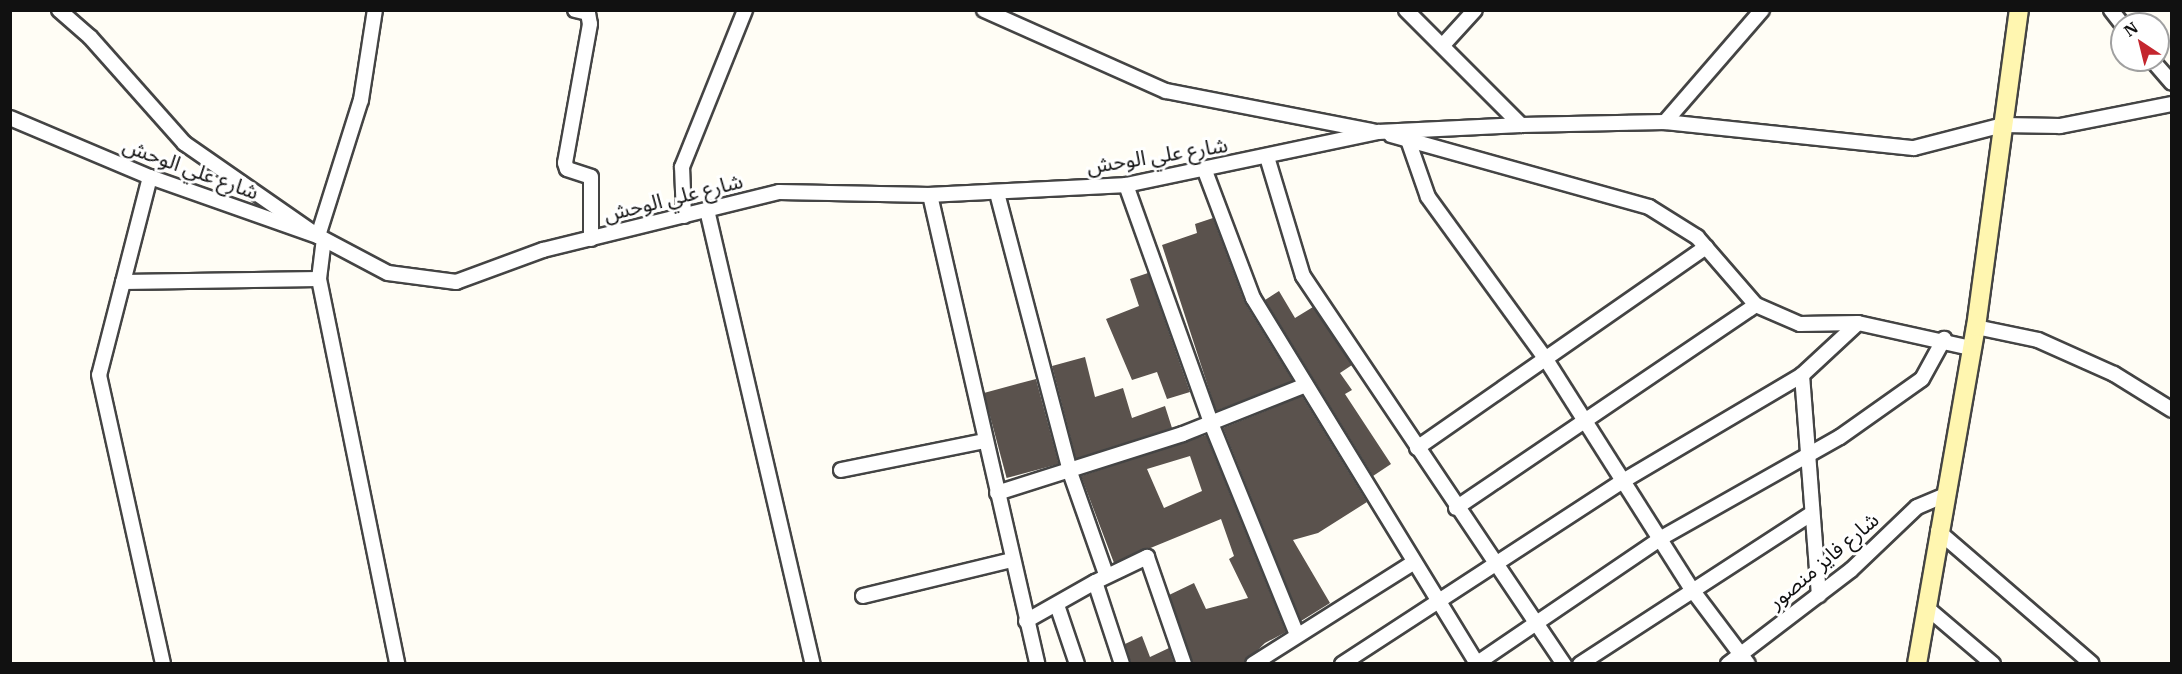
<!DOCTYPE html>
<meta charset="utf-8">
<style>
body{margin:0}
#map{position:relative;width:2182px;height:674px;overflow:hidden;background:#fffdf5;font-family:"IBM Plex Serif","Noto Sans Arabic",serif}
div>[style]{position:absolute}
.building>*{inset:0;background:#5a524d;transform-origin:0 0}
.roads{filter:drop-shadow(2px 0 #444) drop-shadow(-2px 0 #444) drop-shadow(0 2px #444) drop-shadow(0 -2px #444)}
.street>*{height:14px;margin:-7px;padding:0 7px;transform-origin:7px;border-radius:7px;background:#fff}
.secondary>*{height:18px;margin:-9px;padding:0 9px;transform-origin:9px;border-radius:9px;background:#fff6b0}
span{translate:-50% -50%;white-space:nowrap;text-align:center;line-height:1.15;-webkit-text-stroke:6px #fff;paint-order:stroke}
.street-label{font-size:21px;color:#111}
.frame{position:absolute;inset:0;border:12px solid #111;pointer-events:none}
.north{position:absolute;left:2110px;top:12px;width:60px;height:60px;box-sizing:border-box;background:#fff;border:2px solid #a0a0a0;border-radius:50%;rotate:325deg;font-size:16px;font-weight:700;line-height:24px;text-align:center;color:#111}
.north::after{content:'';display:block;margin:auto;width:21px;height:27px;background:#c4262e;clip-path:polygon(50% 0,100% 100%,50% 72%,0 100%)}
</style>
<div id="map">
<div class="building">
<i style="clip-path:polygon(1213px 218px,1245px 303px,1293px 381px,1216px 411px,1162px 245px,1197px 233px,1195px 224px)"></i>
<i style="clip-path:polygon(1148px 273px,1190px 392px,1167px 399px,1157px 372px,1132px 380px,1106px 319px,1139px 306px,1130px 279px)"></i>
<i style="clip-path:polygon(1279px 291px,1295px 318px,1313px 307px,1352px 365px,1340px 373px,1352px 390px,1345px 394px,1391px 464px,1373px 476px,1265px 300px)"></i>
<i style="clip-path:polygon(1085px 357px,1095px 397px,1123px 388px,1132px 418px,1165px 406px,1172px 428px,1076px 459px,1052px 366px)"></i>
<i style="left:1036px;top:379px;width:88px;height:54px;rotate:75deg"></i>
<i style="clip-path:polygon(1302px 396px,1367px 502px,1318px 533px,1293px 540px,1330px 603px,1301px 621px,1223px 428px)"></i>
<i style="clip-path:polygon(evenodd,1206px 435px,1286px 632px,1265px 643px,1244px 663px,1193px 663px,1169px 595px,1194px 583px,1206px 609px,1248px 598px,1229px 559px,1234px 556px,1221px 519px,1114px 563px,1081px 476px,1206px 435px,1190px 456px,1202px 491px,1164px 508px,1147px 469px,1190px 456px)"></i>
<i style="clip-path:polygon(1142px 636px,1150px 657px,1169px 648px,1174px 663px,1131px 663px,1125px 644px)"></i>
</div>
<div class="roads">
<div class="street">
<i style="left:59px;top:10px;width:41px;rotate:41.1deg"></i>
<i style="left:90px;top:37px;width:142px;rotate:48.4deg"></i>
<i style="left:184px;top:143px;width:163px;rotate:34.8deg"></i>
<i style="left:318px;top:236px;width:143px;rotate:-72.5deg"></i>
<i style="left:361px;top:100px;width:91px;rotate:-81.2deg"></i>
<i style="left:575px;top:10px;width:13px;rotate:13deg"></i>
<i style="left:588px;top:13px;width:11px;rotate:80deg"></i>
<i style="left:590px;top:24px;width:141px;rotate:100.2deg"></i>
<i style="left:565px;top:163px;width:6px;rotate:72deg"></i>
<i style="left:567px;top:169px;width:25px;rotate:18deg"></i>
<i style="left:591px;top:177px;width:62px;rotate:90deg"></i>
<i style="left:984px;top:10px;width:199px;rotate:24deg"></i>
<i style="left:1166px;top:91px;width:210px;rotate:11deg"></i>
<i style="left:1406px;top:10px;width:163px;rotate:45deg"></i>
<i style="left:2111px;top:10px;width:18px;rotate:52deg"></i>
<i style="left:1443px;top:45px;width:47px;rotate:-47.6deg"></i>
<i style="left:2152px;top:60px;width:30px;rotate:49deg"></i>
<i style="left:10px;top:118px;width:152px;rotate:22.9deg"></i>
<i style="left:150px;top:177px;width:178px;rotate:19.4deg"></i>
<i style="left:318px;top:236px;width:79px;rotate:27.9deg"></i>
<i style="left:388px;top:273px;width:69px;rotate:7.5deg"></i>
<i style="left:456px;top:282px;width:93px;rotate:-20.2deg"></i>
<i style="left:543px;top:250px;width:243px;rotate:-13.8deg"></i>
<i style="left:779px;top:192px;width:151px;rotate:1.1deg"></i>
<i style="left:930px;top:195px;width:196px;rotate:-2.9deg"></i>
<i style="left:1126px;top:185px;width:258px;rotate:-11.9deg"></i>
<i style="left:1378px;top:132px;width:143px;rotate:-2.8deg"></i>
<i style="left:1521px;top:125px;width:144px;rotate:-1.2deg"></i>
<i style="left:1665px;top:122px;width:250px;rotate:6deg"></i>
<i style="left:1914px;top:148px;width:92px;rotate:-14.5deg"></i>
<i style="left:2003px;top:125px;width:57px;rotate:1deg"></i>
<i style="left:2060px;top:126px;width:114px;rotate:-11.1deg"></i>
<i style="left:1665px;top:122px;width:148px;rotate:-49.1deg"></i>
<i style="left:1391px;top:135px;width:268px;rotate:15.6deg"></i>
<i style="left:1649px;top:207px;width:57px;rotate:32deg"></i>
<i style="left:1697px;top:237px;width:90px;rotate:49.1deg"></i>
<i style="left:1756px;top:305px;width:48px;rotate:23.4deg"></i>
<i style="left:1800px;top:324px;width:58px;rotate:-1deg"></i>
<i style="left:1858px;top:323px;width:116px;rotate:12.5deg"></i>
<i style="left:1408px;top:140px;width:60px;rotate:70.7deg"></i>
<i style="left:1428px;top:197px;width:199px;rotate:54deg"></i>
<i style="left:1545px;top:358px;width:276px;rotate:57.6deg"></i>
<i style="left:1693px;top:591px;width:91px;rotate:53deg"></i>
<i style="left:1267px;top:157px;width:124px;rotate:73.2deg"></i>
<i style="left:1303px;top:276px;width:468px;rotate:56.1deg"></i>
<i style="left:1205px;top:171px;width:136px;rotate:69.3deg"></i>
<i style="left:1253px;top:298px;width:429px;rotate:58.5deg"></i>
<i style="left:150px;top:177px;width:204px;rotate:104.4deg"></i>
<i style="left:99px;top:375px;width:296px;rotate:77.5deg"></i>
<i style="left:1126px;top:185px;width:253px;rotate:70.3deg"></i>
<i style="left:1211px;top:423px;width:229px;rotate:67.9deg"></i>
<i style="left:997px;top:193px;width:288px;rotate:75.3deg"></i>
<i style="left:1070px;top:472px;width:108px;rotate:70.6deg"></i>
<i style="left:930px;top:195px;width:481px;rotate:77.1deg"></i>
<i style="left:707px;top:210px;width:466px;rotate:76.9deg"></i>
<i style="left:684px;top:216px;width:49px;rotate:-92.3deg"></i>
<i style="left:682px;top:167px;width:169px;rotate:-68.1deg"></i>
<i style="left:319px;top:279px;width:393px;rotate:78.5deg"></i>
<i style="left:123px;top:282px;width:196px;rotate:-0.9deg"></i>
<i style="left:319px;top:279px;width:39px;rotate:-83deg"></i>
<i style="left:1976px;top:327px;width:63px;rotate:11.8deg"></i>
<i style="left:2038px;top:340px;width:83px;rotate:24.1deg"></i>
<i style="left:2114px;top:374px;width:68px;rotate:31.8deg"></i>
<i style="left:1802px;top:375px;width:221px;rotate:85.6deg"></i>
<i style="left:1417px;top:448px;width:352px;rotate:-34.8deg"></i>
<i style="left:841px;top:470px;width:147px;rotate:-11.4deg"></i>
<i style="left:997px;top:493px;width:195px;rotate:-17.6deg"></i>
<i style="left:1183px;top:434px;width:132px;rotate:-21.7deg"></i>
<i style="left:1456px;top:508px;width:362px;rotate:-34.1deg"></i>
<i style="left:1938px;top:531px;width:203px;rotate:40.8deg"></i>
<i style="left:863px;top:596px;width:153px;rotate:-13.6deg"></i>
<i style="left:1057px;top:605px;width:62px;rotate:71.3deg"></i>
<i style="left:1926px;top:607px;width:88px;rotate:40.4deg"></i>
<i style="left:1026px;top:621px;width:79px;rotate:-29.5deg"></i>
<i style="left:1122px;top:664px;width:86px;rotate:-108.2deg"></i>
<i style="left:1095px;top:582px;width:58px;rotate:-25.7deg"></i>
<i style="left:1147px;top:557px;width:113px;rotate:70.9deg"></i>
<i style="left:1253px;top:664px;width:189px;rotate:-32.3deg"></i>
<i style="left:1342px;top:664px;width:335px;rotate:-33.1deg"></i>
<i style="left:1623px;top:481px;width:208px;rotate:-30.6deg"></i>
<i style="left:1802px;top:375px;width:76px;rotate:-42.9deg"></i>
<i style="left:1476px;top:664px;width:226px;rotate:-34.2deg"></i>
<i style="left:1663px;top:537px;width:203px;rotate:-29.5deg"></i>
<i style="left:1840px;top:437px;width:100px;rotate:-35.3deg"></i>
<i style="left:1922px;top:379px;width:46px;rotate:-61.2deg"></i>
<i style="left:1580px;top:664px;width:275px;rotate:-33deg"></i>
<i style="left:1728px;top:664px;width:155px;rotate:-37.4deg"></i>
<i style="left:1851px;top:570px;width:91px;rotate:-43.7deg"></i>
<i style="left:1917px;top:507px;width:33px;rotate:-23deg"></i>
</div>
<div class="secondary">
<i style="left:1917px;top:664px;width:342px;rotate:-80.1deg"></i>
<i style="left:1976px;top:327px;width:320px;rotate:-82.3deg"></i>
</div>
</div>
<div class="street-label">
<span style="left:1157px;top:155px;rotate:-9deg">شارع علي الوحش</span>
<span style="left:191px;top:168px;rotate:20deg">شارع علي الوحش</span>
<span style="left:673px;top:197px;rotate:-14deg">شارع علي الوحش</span>
<span style="left:1823px;top:560px;rotate:-40deg">شارع فايز منصور</span>
</div>
<div class="frame"></div>
<div class="north">N</div>
</div>
